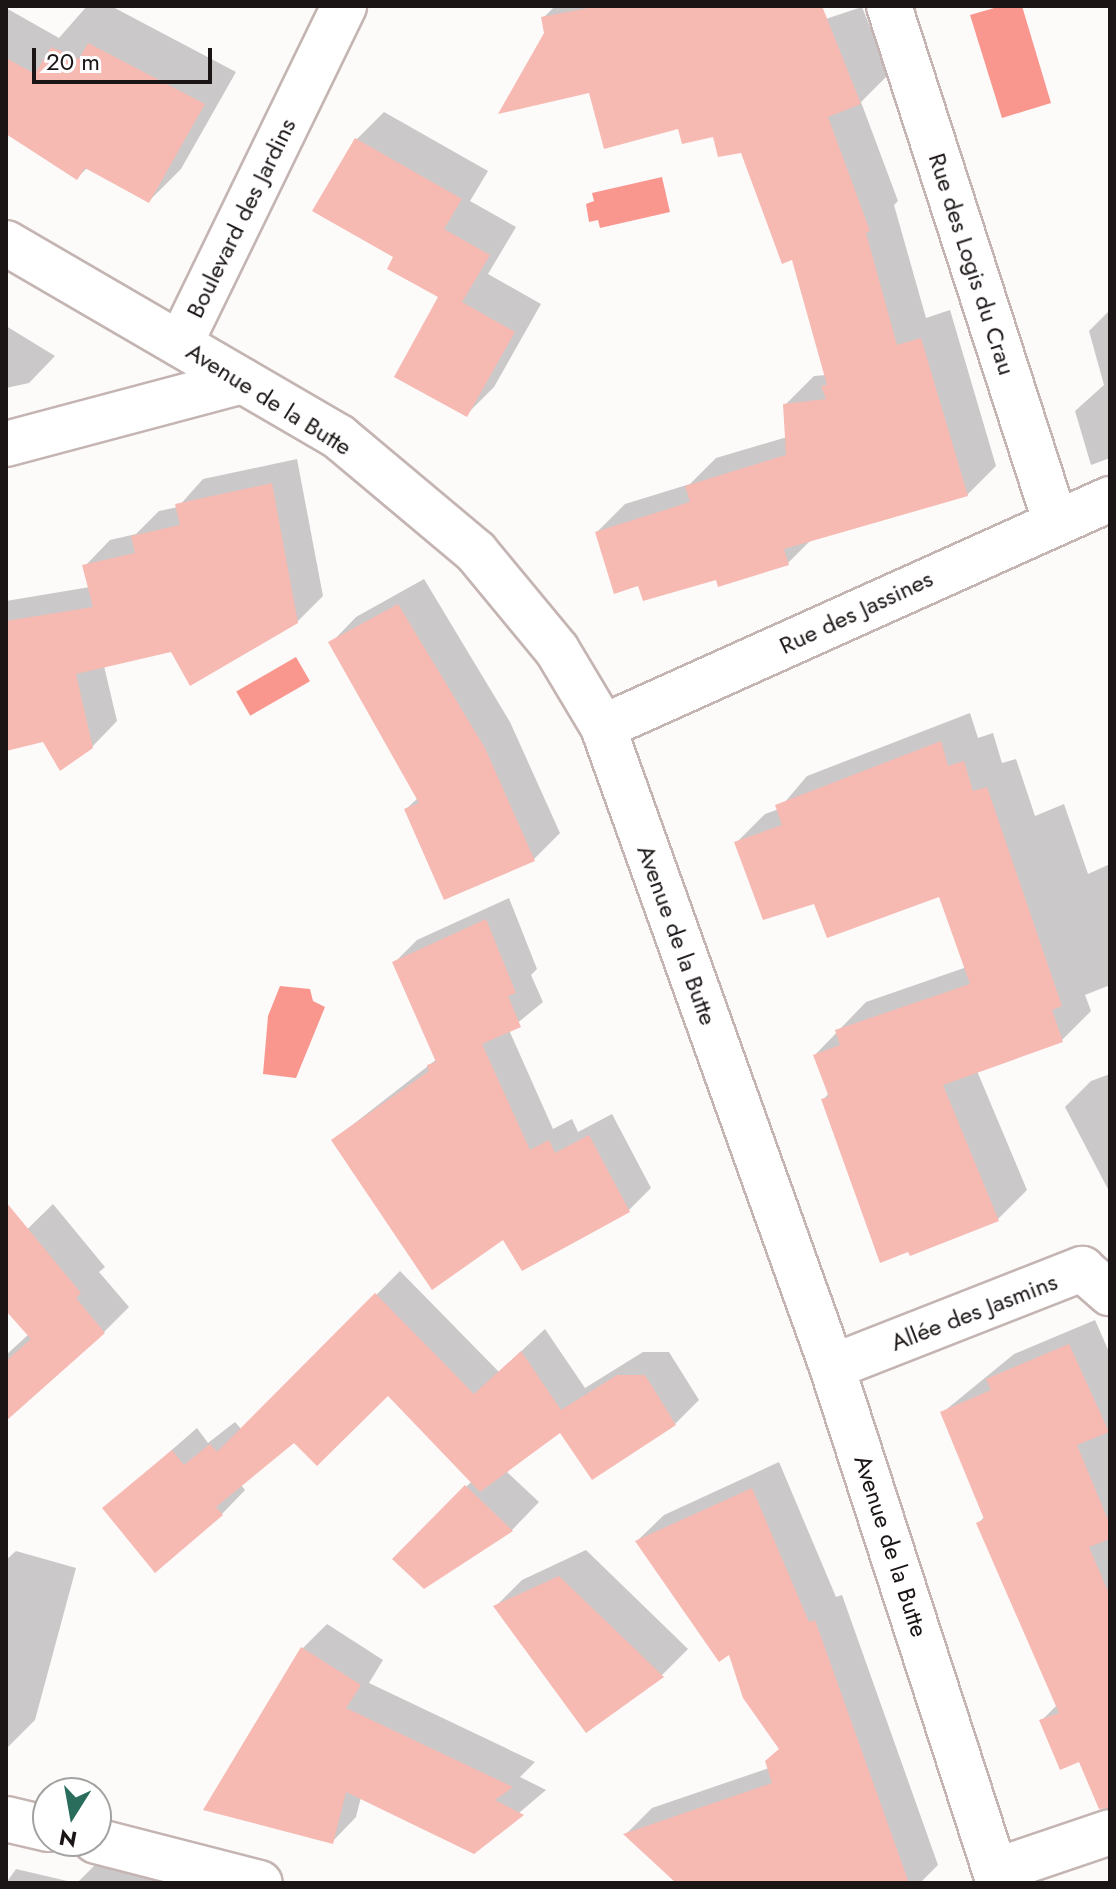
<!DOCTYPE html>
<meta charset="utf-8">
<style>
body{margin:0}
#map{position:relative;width:1116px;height:1889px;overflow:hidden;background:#fdfafa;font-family:Jost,sans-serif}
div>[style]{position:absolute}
.water>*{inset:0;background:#f9978f;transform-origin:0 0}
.shadow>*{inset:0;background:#0003}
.building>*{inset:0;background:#f6bab3}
.roads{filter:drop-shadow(2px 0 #c4b5b3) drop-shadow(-2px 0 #c4b5b3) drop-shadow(0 2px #c4b5b3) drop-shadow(0 -2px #c4b5b3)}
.minor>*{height:44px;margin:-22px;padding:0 22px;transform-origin:22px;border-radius:22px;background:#fff}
.secondary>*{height:44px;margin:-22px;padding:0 22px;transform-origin:22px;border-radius:22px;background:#fff}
span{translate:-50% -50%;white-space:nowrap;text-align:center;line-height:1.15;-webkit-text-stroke:8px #fff;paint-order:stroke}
.street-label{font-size:24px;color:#1b1615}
.frame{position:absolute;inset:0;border:8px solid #1b1615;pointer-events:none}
.north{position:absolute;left:32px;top:1777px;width:80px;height:80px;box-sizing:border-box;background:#fff;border:2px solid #a4a2a1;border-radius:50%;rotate:191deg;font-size:22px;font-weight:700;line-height:32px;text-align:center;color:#1b1615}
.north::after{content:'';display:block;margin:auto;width:28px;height:36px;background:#2a6d5d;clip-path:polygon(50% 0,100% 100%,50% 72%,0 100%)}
.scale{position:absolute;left:32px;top:48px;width:180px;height:36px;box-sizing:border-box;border:4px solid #1b1615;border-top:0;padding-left:10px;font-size:24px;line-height:28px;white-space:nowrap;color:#1b1615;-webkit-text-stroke:6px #fff;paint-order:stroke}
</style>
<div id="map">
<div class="water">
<i style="clip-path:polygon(1001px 6px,1022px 6px,1051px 103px,1002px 118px,970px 15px)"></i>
<i style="clip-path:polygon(662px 177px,670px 212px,600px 228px,598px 220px,589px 222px,586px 204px,594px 201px,592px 193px)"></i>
<i style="left:296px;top:657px;width:28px;height:69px;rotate:60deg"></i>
<i style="clip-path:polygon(280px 986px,310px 989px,313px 1001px,325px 1007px,296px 1078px,263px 1074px,268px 1016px)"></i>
</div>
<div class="shadow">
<i style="clip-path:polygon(87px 6px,111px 6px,236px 72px,181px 169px,149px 201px,87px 168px,77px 178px,6px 131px,6px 8px,59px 38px)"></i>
<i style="clip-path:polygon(555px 6px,714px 6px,726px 52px,862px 7px,889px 74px,861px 102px,898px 201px,894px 205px,926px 318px,950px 310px,996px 466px,967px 495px,812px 539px,788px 563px,717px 577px,640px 584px,597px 532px,625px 504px,690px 484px,716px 458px,787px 437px,785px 405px,814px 376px,826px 375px,793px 258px,743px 150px,714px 134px,679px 127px,590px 91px,546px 33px,543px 18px)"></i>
<i style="clip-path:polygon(384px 112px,488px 171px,470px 201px,516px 227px,488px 274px,541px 304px,494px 387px,466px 415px,441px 296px,396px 256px,356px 140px)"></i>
<i style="clip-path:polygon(1110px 310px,1110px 458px,1091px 465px,1075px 411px,1104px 385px,1089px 331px)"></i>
<i style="clip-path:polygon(6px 326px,55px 356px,29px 383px,6px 388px)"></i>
<i style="clip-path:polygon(297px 459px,323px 596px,297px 622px,104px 666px,117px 721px,92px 747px,44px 740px,6px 749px,6px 601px,90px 587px,85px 566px,110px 540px,136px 534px,159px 511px,178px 507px,203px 479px)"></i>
<i style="clip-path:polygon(424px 579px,510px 722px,560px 833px,534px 859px,406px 809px,418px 798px,331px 643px,356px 617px)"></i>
<i style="clip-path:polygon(970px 713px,978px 738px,993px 733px,1002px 763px,1016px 759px,1035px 816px,1064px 804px,1088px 874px,1110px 864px,1110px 985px,1085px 995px,1091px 1011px,1062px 1040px,977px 1071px,1027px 1190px,998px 1219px,823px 1100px,829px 1093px,815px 1055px,866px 1002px,967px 967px,940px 895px,815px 902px,736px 843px,765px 814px,779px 809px,807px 776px)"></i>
<i style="clip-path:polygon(509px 898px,537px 969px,531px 975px,543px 1002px,509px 1030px,553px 1129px,572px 1119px,578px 1132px,612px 1114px,651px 1188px,629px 1210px,504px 1238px,333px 1140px,437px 1059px,395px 962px,417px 940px)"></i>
<i style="clip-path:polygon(1110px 1074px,1110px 1193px,1065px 1107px,1091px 1081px)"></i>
<i style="clip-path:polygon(53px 1204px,105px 1267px,99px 1272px,129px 1307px,104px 1332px,6px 1391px,6px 1355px,29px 1334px,6px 1308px,6px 1250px)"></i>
<i style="clip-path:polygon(400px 1271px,499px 1372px,545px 1329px,585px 1388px,643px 1352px,669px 1352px,699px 1400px,675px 1424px,561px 1430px,506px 1471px,539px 1502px,512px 1530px,424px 1586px,395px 1558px,472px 1481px,388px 1393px,295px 1441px,241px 1485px,245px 1490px,222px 1514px,105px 1508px,197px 1428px,208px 1443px,235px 1422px,242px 1430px)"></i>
<i style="clip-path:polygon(1095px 1320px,1110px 1354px,1110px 1748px,1042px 1720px,1057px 1705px,978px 1524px,985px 1516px,942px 1413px,1014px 1354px)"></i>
<i style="clip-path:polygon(779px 1462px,836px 1597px,842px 1595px,938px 1865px,920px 1883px,679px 1883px,626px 1834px,652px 1808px,769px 1768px,780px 1748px,730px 1651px,637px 1541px,664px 1515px)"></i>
<i style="clip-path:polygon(586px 1550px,688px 1649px,662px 1675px,587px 1730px,496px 1606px,522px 1580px)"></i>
<i style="clip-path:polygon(16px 1551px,76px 1568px,35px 1720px,8px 1747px,6px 1560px)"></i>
<i style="clip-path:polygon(327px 1624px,383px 1660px,369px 1683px,535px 1762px,520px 1777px,546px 1790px,473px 1852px,361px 1797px,356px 1817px,332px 1842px,303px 1648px)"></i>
<i style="clip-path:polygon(100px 1860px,197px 1883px,77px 1883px)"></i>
<i style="clip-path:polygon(16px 1869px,76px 1883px,6px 1883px)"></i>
</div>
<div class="building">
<i style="clip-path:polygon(599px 6px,822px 6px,861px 104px,828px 117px,870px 231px,866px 233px,897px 345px,921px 338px,968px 496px,784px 549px,789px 565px,718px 587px,716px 580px,643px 601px,638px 586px,614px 594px,595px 532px,690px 502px,685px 486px,786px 455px,783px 404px,826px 399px,821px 386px,827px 385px,792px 260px,782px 264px,741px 153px,718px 157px,713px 137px,682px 144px,678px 129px,604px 149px,589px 93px,498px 114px,544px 33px,541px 17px)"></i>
<i style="clip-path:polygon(88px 43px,205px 104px,149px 203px,85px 168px,77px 180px,6px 134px,6px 58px,35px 74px,51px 47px,79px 59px)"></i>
<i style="clip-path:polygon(355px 138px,462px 199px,444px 229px,490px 255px,462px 302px,515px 332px,467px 417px,394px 377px,438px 297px,387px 269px,393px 257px,312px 211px)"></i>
<i style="clip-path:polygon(272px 483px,298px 623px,190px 686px,171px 652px,76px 674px,93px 748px,60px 771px,43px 742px,6px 751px,6px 621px,93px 607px,82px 565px,135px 553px,131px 536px,180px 525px,175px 504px)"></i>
<i style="clip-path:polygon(398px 604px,485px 748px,535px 861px,444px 900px,404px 809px,419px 803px,328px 642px)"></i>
<i style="clip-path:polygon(941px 741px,948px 766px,964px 761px,973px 791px,987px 787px,1062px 1006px,1052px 1010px,1063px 1042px,943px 1085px,999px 1221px,910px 1256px,908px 1252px,880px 1263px,821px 1099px,829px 1097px,813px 1055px,840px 1045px,835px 1030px,970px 984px,939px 897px,827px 938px,814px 904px,763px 920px,734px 842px,782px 825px,775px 805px)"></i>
<i style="clip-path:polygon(486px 919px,516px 993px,508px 996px,521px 1027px,482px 1044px,530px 1150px,549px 1140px,555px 1153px,589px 1135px,630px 1212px,522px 1271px,503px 1240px,432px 1290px,331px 1140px,429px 1071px,427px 1065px,436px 1062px,392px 962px)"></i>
<i style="clip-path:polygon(6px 1202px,81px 1293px,76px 1298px,105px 1333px,6px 1421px,6px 1361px,31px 1339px,6px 1311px)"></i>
<i style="clip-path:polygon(375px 1293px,474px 1394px,521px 1351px,561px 1410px,617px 1375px,645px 1375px,676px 1425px,592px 1480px,560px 1433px,480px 1492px,388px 1396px,317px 1466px,294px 1443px,216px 1507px,223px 1515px,155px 1573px,102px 1508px,172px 1450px,184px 1465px,210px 1444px,217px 1452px)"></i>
<i style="clip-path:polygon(1069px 1344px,1109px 1432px,1077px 1445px,1110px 1525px,1110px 1539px,1089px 1547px,1110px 1596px,1110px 1808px,1099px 1809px,1079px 1762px,1060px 1770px,1039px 1720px,1059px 1713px,976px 1523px,984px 1519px,940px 1412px,991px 1390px,986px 1379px)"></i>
<i style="clip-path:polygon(465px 1485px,513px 1531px,424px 1589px,392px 1559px)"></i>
<i style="clip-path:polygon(752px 1488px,809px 1622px,815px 1620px,909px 1883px,676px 1883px,623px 1834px,772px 1783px,765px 1761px,779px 1749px,743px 1698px,729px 1655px,719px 1662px,635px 1541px)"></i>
<i style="clip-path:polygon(559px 1576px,664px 1677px,586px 1733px,493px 1606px)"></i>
<i style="clip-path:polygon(301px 1647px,361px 1685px,346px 1708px,513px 1787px,495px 1800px,524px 1815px,474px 1854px,346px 1792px,333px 1844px,203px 1810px)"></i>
</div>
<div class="roads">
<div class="minor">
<i style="left:889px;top:6px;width:541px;rotate:72.13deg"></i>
<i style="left:6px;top:243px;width:385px;rotate:30.2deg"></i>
<i style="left:339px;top:437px;width:179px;rotate:40deg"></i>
<i style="left:476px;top:552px;width:127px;rotate:50.4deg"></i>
<i style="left:557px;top:650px;width:90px;rotate:59.1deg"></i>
<i style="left:603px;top:727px;width:680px;rotate:70.31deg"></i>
<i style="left:832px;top:1367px;width:542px;rotate:72.07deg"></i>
<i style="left:180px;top:344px;width:376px;rotate:-64.1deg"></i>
<i style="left:6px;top:444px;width:245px;rotate:-14.9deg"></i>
<i style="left:603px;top:727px;width:556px;rotate:-24.21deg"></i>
<i style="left:832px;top:1367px;width:269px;rotate:-21.4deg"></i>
<i style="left:1082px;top:1269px;width:37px;rotate:41deg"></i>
<i style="left:998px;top:1870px;width:118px;rotate:-18.7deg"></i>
</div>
<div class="secondary">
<i style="left:6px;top:1819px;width:43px;rotate:13.4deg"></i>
<i style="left:96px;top:1841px;width:169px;rotate:14.4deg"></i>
</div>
</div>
<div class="street-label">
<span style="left:241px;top:218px;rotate:-64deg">Boulevard des Jardins</span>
<span style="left:972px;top:264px;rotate:72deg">Rue des Logis du Crau</span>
<span style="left:269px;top:399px;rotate:32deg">Avenue de la Butte</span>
<span style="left:856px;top:612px;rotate:-25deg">Rue des Jassines</span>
<span style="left:677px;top:935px;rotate:70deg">Avenue de la Butte</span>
<span style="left:974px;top:1312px;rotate:-21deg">Allée des Jasmins</span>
<span style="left:891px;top:1546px;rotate:72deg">Avenue de la Butte</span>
</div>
<div class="frame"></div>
<div class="north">N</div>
<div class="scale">20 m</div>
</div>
